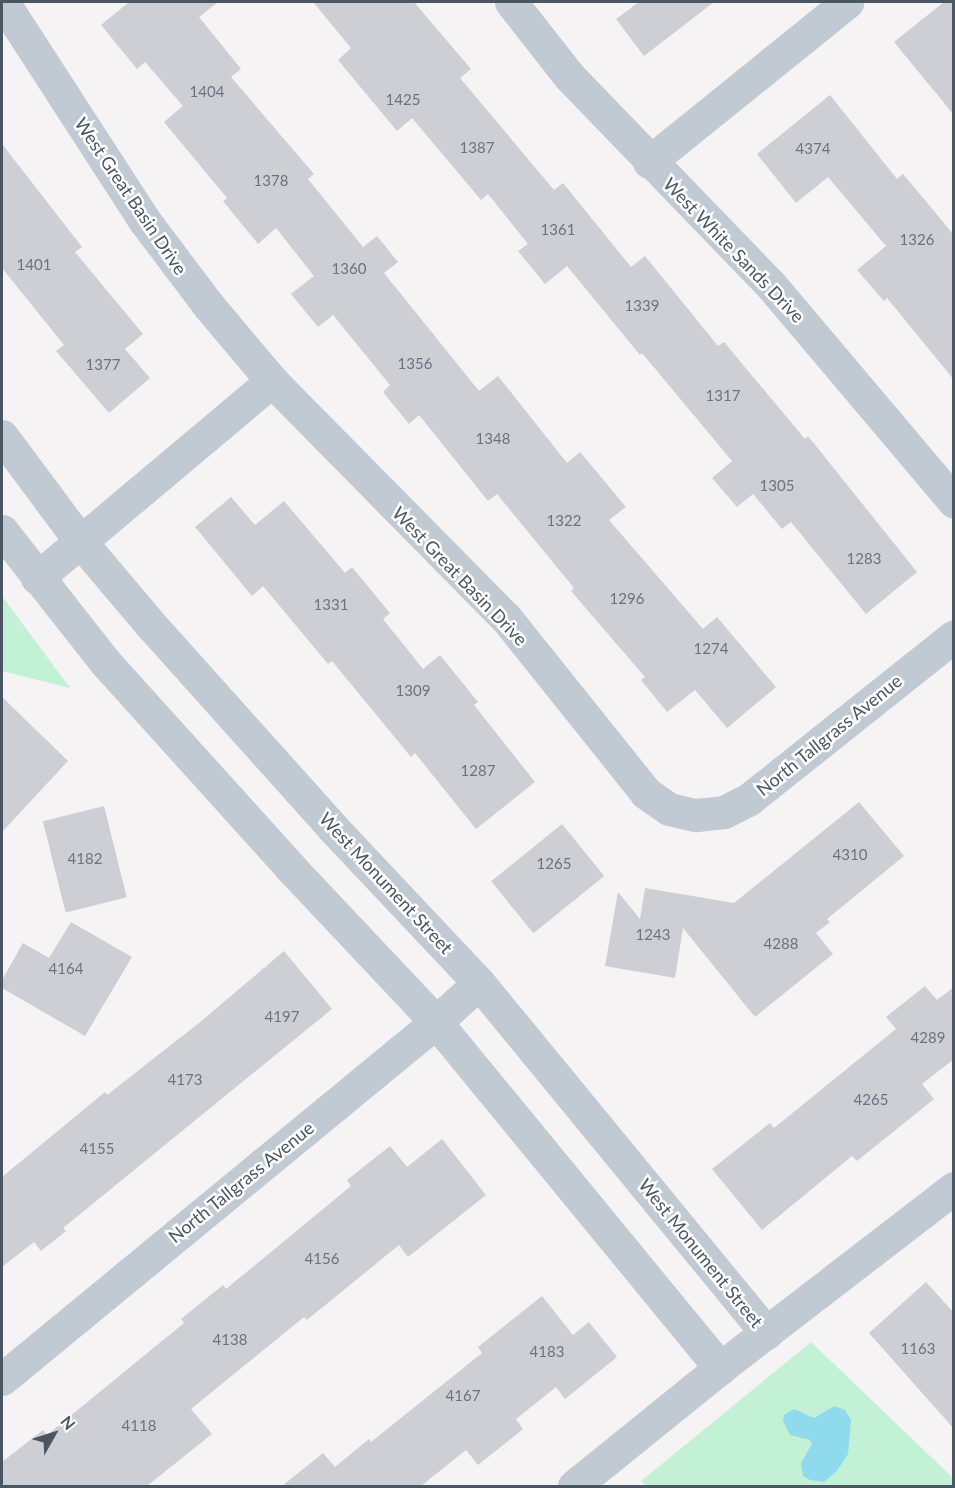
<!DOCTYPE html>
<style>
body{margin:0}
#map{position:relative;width:955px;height:1488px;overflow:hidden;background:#f5f3f3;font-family:Lato,sans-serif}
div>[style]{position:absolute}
.green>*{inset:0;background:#c3f1d5}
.water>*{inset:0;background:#90daee}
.building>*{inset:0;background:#cdcfd5;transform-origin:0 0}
.minor>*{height:33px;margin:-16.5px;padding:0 16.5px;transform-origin:16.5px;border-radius:16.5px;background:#c1cad2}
.tertiary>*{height:33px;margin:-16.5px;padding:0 16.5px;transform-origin:16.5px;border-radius:16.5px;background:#c1cad2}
span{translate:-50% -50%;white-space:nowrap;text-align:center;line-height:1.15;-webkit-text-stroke:5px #fff;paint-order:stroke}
.number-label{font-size:15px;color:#6b747e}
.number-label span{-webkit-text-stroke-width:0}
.street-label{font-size:18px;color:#4a5661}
.frame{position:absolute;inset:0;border:3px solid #4a5661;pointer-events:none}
.north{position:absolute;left:24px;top:1404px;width:60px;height:60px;-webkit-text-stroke:4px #fff;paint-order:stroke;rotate:51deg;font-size:16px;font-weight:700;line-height:24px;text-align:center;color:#4a5661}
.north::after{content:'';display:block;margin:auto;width:21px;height:27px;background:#4a5661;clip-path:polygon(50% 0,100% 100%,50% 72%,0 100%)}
</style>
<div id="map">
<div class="green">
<i style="clip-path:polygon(2px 596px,70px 688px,2px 671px)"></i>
<i style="clip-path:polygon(811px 1342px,953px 1478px,954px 1486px,646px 1486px,641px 1481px)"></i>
</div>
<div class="water">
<i style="clip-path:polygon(834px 1406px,845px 1410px,851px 1420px,848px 1454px,837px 1471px,824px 1482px,810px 1480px,803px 1476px,801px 1463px,812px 1444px,810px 1440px,790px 1435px,783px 1421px,784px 1415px,794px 1409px,814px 1418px)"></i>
</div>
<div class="building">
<i style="clip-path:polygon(129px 2px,218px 2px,199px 17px,241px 69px,231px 77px,314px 174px,308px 179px,363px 247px,377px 236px,398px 262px,384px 273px,479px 391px,498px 376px,567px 463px,580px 452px,626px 507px,609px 520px,703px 629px,717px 617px,776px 687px,727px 728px,695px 690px,667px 712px,641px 680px,645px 677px,571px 591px,574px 588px,497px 494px,488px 501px,419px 415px,409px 424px,383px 392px,390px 385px,333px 315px,318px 327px,291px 294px,314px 276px,276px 228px,258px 244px,223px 201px,227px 198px,164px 122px,183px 106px,145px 62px,137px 69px,101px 25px)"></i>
<i style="clip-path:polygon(313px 2px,414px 2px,471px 69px,460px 78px,554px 190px,563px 183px,631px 267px,645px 256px,718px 346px,724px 342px,805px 439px,808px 436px,917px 572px,866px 614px,791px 522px,782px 529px,753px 494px,737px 507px,712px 478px,732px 461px,642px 353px,640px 355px,567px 266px,545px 284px,518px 251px,528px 244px,488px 194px,481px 200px,412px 118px,397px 131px,338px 60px,351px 48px)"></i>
<i style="clip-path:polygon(639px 2px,714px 2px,644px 56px,616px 19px)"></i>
<i style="clip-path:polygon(944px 2px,954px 2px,954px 115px,894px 42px)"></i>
<i style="clip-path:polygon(830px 95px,897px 179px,903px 174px,954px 235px,954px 380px,887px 298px,884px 301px,857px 270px,886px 246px,828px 177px,796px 203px,757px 154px)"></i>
<i style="clip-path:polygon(2px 144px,82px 247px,75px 252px,143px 334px,125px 349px,150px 378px,109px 413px,56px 351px,64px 345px,2px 268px)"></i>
<i style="clip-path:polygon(231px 497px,255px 525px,284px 501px,345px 573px,352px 567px,390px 613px,383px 619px,423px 669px,440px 655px,478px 702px,474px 705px,535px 782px,476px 829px,415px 753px,411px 757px,332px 661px,328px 664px,263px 586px,252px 596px,195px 527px)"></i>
<i style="clip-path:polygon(2px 697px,68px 761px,2px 832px)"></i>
<i style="clip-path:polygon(859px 802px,904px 856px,827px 919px,830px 922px,816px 933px,833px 954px,755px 1017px,683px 928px,675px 978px,605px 966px,618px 892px,640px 919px,645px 888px,734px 903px)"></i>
<i style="left:104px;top:806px;width:94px;height:63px;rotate:76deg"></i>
<i style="left:562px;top:824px;width:67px;height:91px;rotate:51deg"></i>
<i style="clip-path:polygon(71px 922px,132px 957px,85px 1036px,2px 988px,2px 980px,23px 943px,49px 958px)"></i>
<i style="clip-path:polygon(284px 951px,332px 1009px,63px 1228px,66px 1231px,41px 1251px,34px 1242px,2px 1267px,2px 1177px,105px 1092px,107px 1095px,199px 1023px)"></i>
<i style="clip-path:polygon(925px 986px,937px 1000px,954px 987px,954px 1059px,922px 1084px,934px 1099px,857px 1161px,852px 1156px,762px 1230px,712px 1169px,770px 1123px,774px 1128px,896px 1029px,886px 1017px)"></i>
<i style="clip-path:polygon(442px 1139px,486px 1195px,408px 1257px,399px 1245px,307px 1320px,304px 1317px,191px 1409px,212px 1434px,147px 1486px,2px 1486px,2px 1462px,43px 1430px,47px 1435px,184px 1323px,181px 1319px,223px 1285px,226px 1289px,351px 1186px,347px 1180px,390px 1146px,407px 1167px)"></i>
<i style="clip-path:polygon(926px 1282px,954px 1313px,954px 1429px,869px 1333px)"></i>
<i style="clip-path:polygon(542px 1296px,573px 1335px,589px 1322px,617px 1357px,565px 1399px,556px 1387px,516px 1419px,523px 1429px,478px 1465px,466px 1450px,421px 1486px,282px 1486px,323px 1453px,335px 1467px,369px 1439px,371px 1442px,482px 1353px,478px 1347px)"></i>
</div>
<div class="minor">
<i style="left:3px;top:2px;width:260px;rotate:57.1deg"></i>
<i style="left:144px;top:220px;width:106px;rotate:53deg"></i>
<i style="left:208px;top:305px;width:99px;rotate:49.9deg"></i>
<i style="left:272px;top:381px;width:333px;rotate:45.4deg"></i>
<i style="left:506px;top:618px;width:224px;rotate:51.3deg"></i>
<i style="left:646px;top:793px;width:28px;rotate:35deg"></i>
<i style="left:669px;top:809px;width:28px;rotate:13deg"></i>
<i style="left:696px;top:815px;width:28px;rotate:-6deg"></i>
<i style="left:724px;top:812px;width:27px;rotate:-27deg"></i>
<i style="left:748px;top:800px;width:263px;rotate:-38.5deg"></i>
<i style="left:511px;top:2px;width:94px;rotate:51.9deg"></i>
<i style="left:569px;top:76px;width:289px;rotate:46deg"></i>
<i style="left:770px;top:284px;width:285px;rotate:49.8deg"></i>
<i style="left:649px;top:162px;width:255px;rotate:-38.9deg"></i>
<i style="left:37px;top:578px;width:307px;rotate:-40deg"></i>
<i style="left:2px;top:1379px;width:562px;rotate:-39.44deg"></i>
<i style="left:436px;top:1022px;width:58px;rotate:-42.2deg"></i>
<i style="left:574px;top:1486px;width:188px;rotate:-38.9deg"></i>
<i style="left:720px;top:1368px;width:295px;rotate:-37.6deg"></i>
</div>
<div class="tertiary">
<i style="left:2px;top:436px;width:131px;rotate:53.4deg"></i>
<i style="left:80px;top:541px;width:110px;rotate:49.8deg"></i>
<i style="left:151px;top:625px;width:271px;rotate:48.1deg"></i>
<i style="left:332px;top:827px;width:214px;rotate:46.7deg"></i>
<i style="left:479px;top:983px;width:453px;rotate:50.6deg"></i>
<i style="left:2px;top:531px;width:167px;rotate:51.8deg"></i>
<i style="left:105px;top:662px;width:276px;rotate:47.9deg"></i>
<i style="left:290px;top:867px;width:213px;rotate:46.7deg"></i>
<i style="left:436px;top:1022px;width:448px;rotate:50.6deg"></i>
</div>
<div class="number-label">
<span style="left:207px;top:92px">1404</span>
<span style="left:403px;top:100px">1425</span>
<span style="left:477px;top:148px">1387</span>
<span style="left:813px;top:149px">4374</span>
<span style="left:271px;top:181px">1378</span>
<span style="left:558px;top:230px">1361</span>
<span style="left:917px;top:240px">1326</span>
<span style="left:34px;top:265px">1401</span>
<span style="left:349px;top:269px">1360</span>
<span style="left:642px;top:306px">1339</span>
<span style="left:415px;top:364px">1356</span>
<span style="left:103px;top:365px">1377</span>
<span style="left:723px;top:396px">1317</span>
<span style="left:493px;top:439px">1348</span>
<span style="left:777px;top:486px">1305</span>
<span style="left:564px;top:521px">1322</span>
<span style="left:864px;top:559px">1283</span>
<span style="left:627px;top:599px">1296</span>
<span style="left:331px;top:605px">1331</span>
<span style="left:711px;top:649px">1274</span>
<span style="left:413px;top:691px">1309</span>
<span style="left:478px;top:771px">1287</span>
<span style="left:850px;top:855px">4310</span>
<span style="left:85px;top:859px">4182</span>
<span style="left:554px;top:864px">1265</span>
<span style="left:653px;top:935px">1243</span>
<span style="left:781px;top:944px">4288</span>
<span style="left:66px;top:969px">4164</span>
<span style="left:282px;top:1017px">4197</span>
<span style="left:928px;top:1038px">4289</span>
<span style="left:185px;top:1080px">4173</span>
<span style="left:871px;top:1100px">4265</span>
<span style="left:97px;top:1149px">4155</span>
<span style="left:322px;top:1259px">4156</span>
<span style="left:230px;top:1340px">4138</span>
<span style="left:918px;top:1349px">1163</span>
<span style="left:547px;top:1352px">4183</span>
<span style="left:463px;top:1396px">4167</span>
<span style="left:139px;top:1426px">4118</span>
</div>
<div class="street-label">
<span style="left:131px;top:196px;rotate:56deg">West Great Basin Drive</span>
<span style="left:734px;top:250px;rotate:46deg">West White Sands Drive</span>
<span style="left:460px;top:576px;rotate:46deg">West Great Basin Drive</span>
<span style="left:829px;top:735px;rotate:-39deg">North Tallgrass Avenue</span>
<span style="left:386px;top:883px;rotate:47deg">West Monument Street</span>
<span style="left:241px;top:1182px;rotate:-39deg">North Tallgrass Avenue</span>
<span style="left:701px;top:1253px;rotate:51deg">West Monument Street</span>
</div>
<div class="frame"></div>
<div class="north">N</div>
</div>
